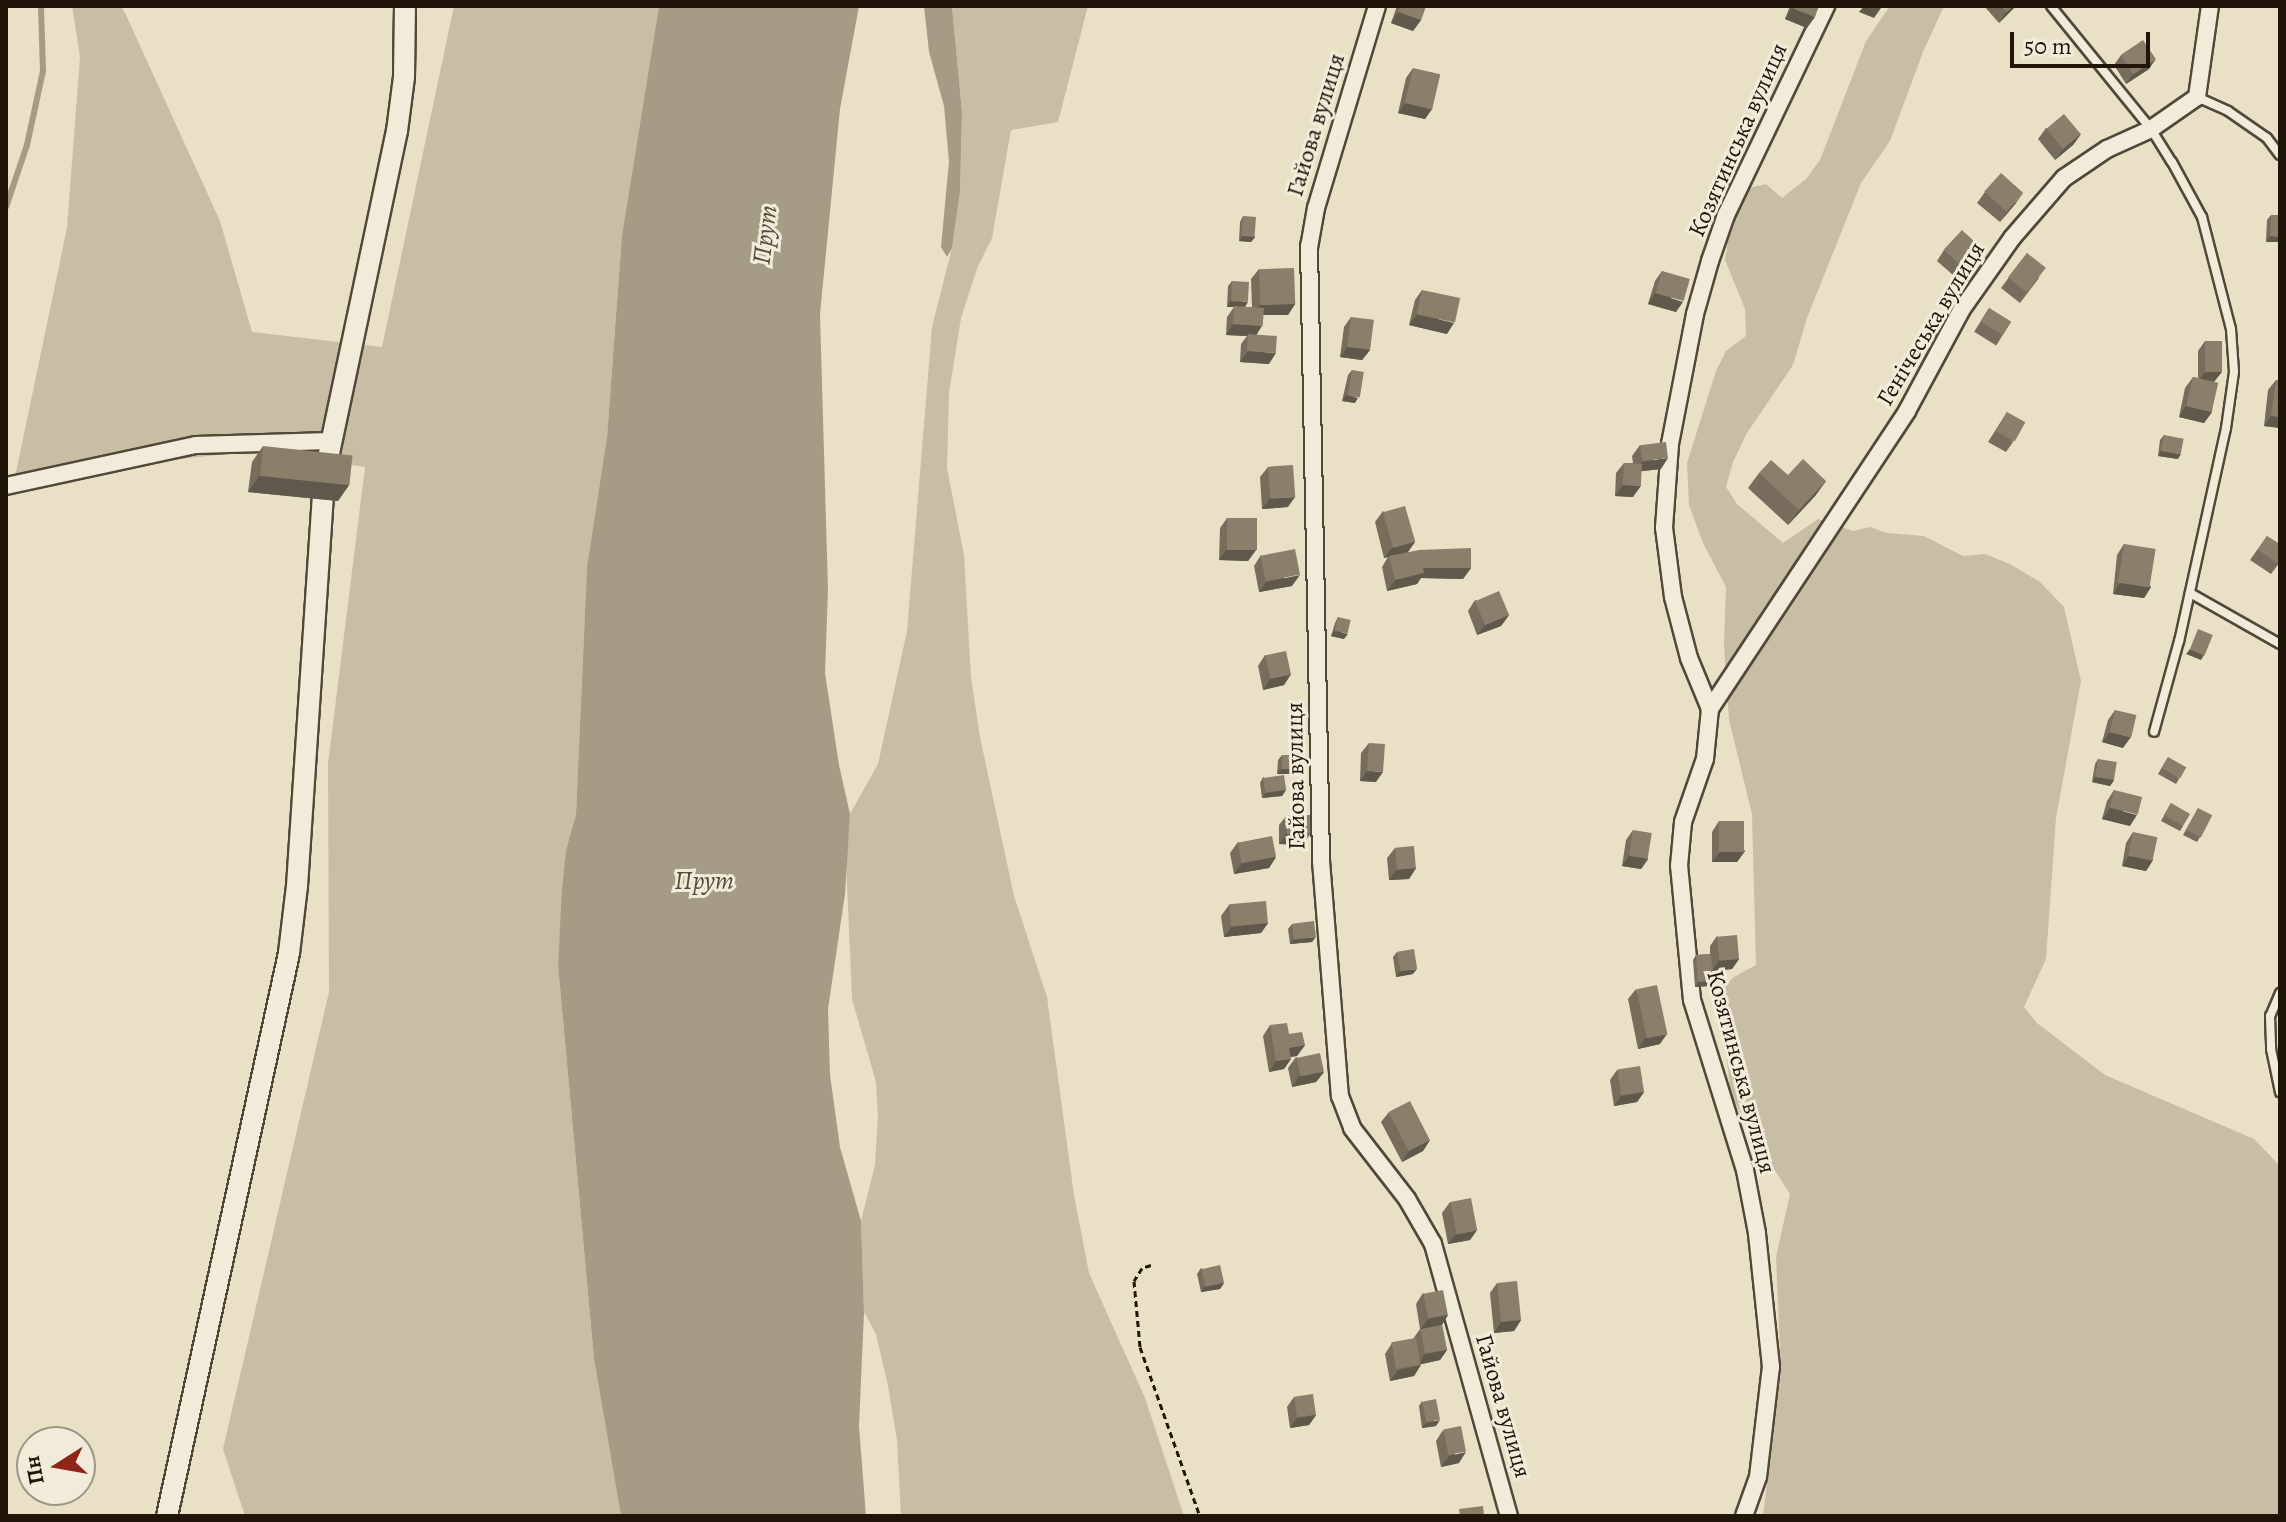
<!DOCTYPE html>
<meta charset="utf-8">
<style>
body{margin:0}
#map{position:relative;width:2286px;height:1522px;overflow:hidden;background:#e9e1c5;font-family:Alegreya,serif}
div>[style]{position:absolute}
.green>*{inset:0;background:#c7bea5}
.water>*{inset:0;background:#a59c85}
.stream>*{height:6px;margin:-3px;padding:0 3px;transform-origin:3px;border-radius:3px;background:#a59c85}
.path>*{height:3px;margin-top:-1.5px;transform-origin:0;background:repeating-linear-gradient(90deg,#201509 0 6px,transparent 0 10px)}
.roads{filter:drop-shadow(2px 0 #524838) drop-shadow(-2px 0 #524838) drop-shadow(0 2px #524838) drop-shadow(0 -2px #524838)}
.service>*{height:8px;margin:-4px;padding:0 4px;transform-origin:4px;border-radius:4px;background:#f1ecd9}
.minor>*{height:16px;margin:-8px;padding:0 8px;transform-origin:8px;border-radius:8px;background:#f1ecd9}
.tertiary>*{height:20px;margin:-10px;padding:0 10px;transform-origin:10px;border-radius:10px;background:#f1ecd9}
.wall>*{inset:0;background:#766d5c;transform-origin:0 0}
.shaded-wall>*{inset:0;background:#60594b}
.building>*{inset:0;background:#897f6b;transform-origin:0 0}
span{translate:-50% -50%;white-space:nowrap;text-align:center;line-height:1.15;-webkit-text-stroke:6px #f1ecd9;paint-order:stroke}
.street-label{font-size:24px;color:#201509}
.water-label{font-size:26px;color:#554b3b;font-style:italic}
.frame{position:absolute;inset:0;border:8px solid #201509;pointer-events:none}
.north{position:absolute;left:16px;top:1426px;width:80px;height:80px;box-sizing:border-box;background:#f1ecd9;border:2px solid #9d9686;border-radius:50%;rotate:259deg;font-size:22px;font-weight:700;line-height:32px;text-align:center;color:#201509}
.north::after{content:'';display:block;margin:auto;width:28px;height:36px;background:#8f2418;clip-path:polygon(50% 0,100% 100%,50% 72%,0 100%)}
.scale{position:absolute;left:2010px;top:32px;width:140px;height:36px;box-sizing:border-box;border:4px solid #201509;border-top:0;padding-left:10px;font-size:24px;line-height:28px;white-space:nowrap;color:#201509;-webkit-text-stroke:6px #f1ecd9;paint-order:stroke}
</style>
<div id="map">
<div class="green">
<i style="clip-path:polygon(72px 6px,121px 6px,126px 15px,220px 221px,252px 332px,382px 347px,454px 6px,659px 6px,622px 235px,607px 437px,587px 567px,576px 814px,566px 850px,558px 965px,594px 1359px,621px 1516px,245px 1516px,223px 1449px,329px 992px,328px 764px,365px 467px,254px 451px,15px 477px,67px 228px,80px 57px)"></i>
<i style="clip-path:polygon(952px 6px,1088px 6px,1058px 122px,1011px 130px,992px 238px,978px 266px,961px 318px,949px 393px,947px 468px,964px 555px,971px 677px,980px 737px,1014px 896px,1047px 997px,1074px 1195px,1089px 1273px,1145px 1398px,1184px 1516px,901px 1516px,897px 1440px,888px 1386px,876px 1334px,864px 1312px,861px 1221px,875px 1165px,878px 1116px,876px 1082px,852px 999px,846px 860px,850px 814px,878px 764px,907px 631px,932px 327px,952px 248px,960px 192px,962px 112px)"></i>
<i style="clip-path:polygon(1890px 6px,1944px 6px,1923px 52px,1890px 141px,1861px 183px,1807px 318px,1793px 365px,1747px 433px,1733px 462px,1726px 487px,1737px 504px,1783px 543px,1818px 519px,1853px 531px,1870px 527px,1887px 533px,1924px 536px,1963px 556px,1985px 554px,2010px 564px,2040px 582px,2064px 607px,2081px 681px,2056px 818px,2046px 959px,2024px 1007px,2037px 1023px,2105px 1075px,2254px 1139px,2280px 1166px,2280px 1516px,1763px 1516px,1781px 1372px,1776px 1257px,1790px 1194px,1753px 1137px,1731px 1095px,1725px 1044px,1718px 1016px,1715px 995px,1734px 977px,1756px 965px,1752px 814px,1729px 720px,1724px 646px,1726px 587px,1703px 543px,1689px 505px,1687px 463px,1716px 371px,1726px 351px,1746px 336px,1745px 309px,1725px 260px,1731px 221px,1744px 189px,1766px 184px,1782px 198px,1806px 179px,1820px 160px,1866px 41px)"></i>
</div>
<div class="water">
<i style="clip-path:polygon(659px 6px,859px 6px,840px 109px,820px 314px,828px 590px,825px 673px,839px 765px,850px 814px,845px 894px,828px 1009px,830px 1075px,840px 1147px,861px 1221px,864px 1312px,859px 1426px,866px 1516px,621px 1516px,594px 1359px,558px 965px,562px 890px,566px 850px,576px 814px,587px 567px,607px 437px,622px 235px)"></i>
<i style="clip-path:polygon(924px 6px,952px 6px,962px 112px,960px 192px,952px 248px,947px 257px,941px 247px,949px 162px,944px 106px,929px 52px)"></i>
</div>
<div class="stream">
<i style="left:6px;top:207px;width:65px;rotate:-71.3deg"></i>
<i style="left:27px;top:145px;width:76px;rotate:-77.8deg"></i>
<i style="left:43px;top:71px;width:65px;rotate:-91.8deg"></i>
</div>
<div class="path">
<i style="left:1151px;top:1265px;width:9px;rotate:162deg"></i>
<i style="left:1142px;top:1268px;width:15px;rotate:122deg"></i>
<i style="left:1134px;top:1281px;width:66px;rotate:84.8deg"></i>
<i style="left:1140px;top:1347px;width:179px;rotate:70.5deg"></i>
</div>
<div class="roads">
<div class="service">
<i style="left:2051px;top:6px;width:159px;rotate:50.9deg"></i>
<i style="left:2151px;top:129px;width:39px;rotate:58deg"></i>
<i style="left:2172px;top:162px;width:63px;rotate:61.4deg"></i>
<i style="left:2202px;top:217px;width:116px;rotate:75.5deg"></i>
<i style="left:2231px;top:329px;width:43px;rotate:86deg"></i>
<i style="left:2234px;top:372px;width:57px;rotate:98.1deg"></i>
<i style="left:2226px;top:428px;width:218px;rotate:102.4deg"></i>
<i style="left:2179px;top:641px;width:94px;rotate:105.4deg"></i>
<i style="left:2197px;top:97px;width:34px;rotate:24deg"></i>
<i style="left:2228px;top:111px;width:47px;rotate:34.7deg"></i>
<i style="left:2267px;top:138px;width:21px;rotate:53deg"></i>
<i style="left:2190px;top:593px;width:103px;rotate:29.5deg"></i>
<i style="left:2280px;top:993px;width:25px;rotate:113deg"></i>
<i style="left:2270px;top:1016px;width:33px;rotate:88deg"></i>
<i style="left:2271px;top:1049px;width:44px;rotate:78.2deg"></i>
</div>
<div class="minor">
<i style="left:1377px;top:6px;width:211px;rotate:106.8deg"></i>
<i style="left:1316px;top:208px;width:39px;rotate:100deg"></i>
<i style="left:1309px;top:246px;width:615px;rotate:88.88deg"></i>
<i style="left:1321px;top:861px;width:236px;rotate:85.4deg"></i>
<i style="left:1340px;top:1096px;width:34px;rotate:69deg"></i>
<i style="left:1352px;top:1128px;width:90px;rotate:52.2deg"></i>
<i style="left:1407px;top:1199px;width:52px;rotate:60deg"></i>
<i style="left:1433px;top:1244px;width:282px;rotate:74.4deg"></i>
<i style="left:6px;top:486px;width:194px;rotate:-12.2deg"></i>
<i style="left:196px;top:445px;width:134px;rotate:-1.7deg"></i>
<i style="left:1710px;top:709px;width:357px;rotate:-56.5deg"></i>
<i style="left:1907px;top:411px;width:116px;rotate:-61.7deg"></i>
<i style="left:1962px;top:309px;width:87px;rotate:-54.8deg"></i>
<i style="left:2012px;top:238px;width:79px;rotate:-49.1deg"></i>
<i style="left:2064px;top:178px;width:52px;rotate:-34deg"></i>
<i style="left:2107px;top:149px;width:48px;rotate:-24.4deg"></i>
<i style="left:2151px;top:129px;width:56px;rotate:-34.8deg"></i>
<i style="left:2197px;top:97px;width:92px;rotate:-81.9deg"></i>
<i style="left:1744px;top:1516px;width:41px;rotate:-70.3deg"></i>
<i style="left:1758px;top:1477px;width:111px;rotate:-83.3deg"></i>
<i style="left:1771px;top:1367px;width:135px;rotate:-96deg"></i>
<i style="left:1757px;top:1233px;width:64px;rotate:-100.8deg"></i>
<i style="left:1745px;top:1170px;width:178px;rotate:-107.3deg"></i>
<i style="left:1692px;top:1000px;width:135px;rotate:-95.5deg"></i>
<i style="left:1679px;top:866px;width:44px;rotate:-84.8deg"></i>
<i style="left:1683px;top:822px;width:67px;rotate:-70.8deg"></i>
<i style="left:1705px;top:759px;width:50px;rotate:-84.3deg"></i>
<i style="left:1710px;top:709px;width:55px;rotate:-112.4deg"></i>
<i style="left:1689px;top:658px;width:63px;rotate:-104.7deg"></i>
<i style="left:1673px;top:597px;width:70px;rotate:-97.4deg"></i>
<i style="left:1664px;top:528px;width:84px;rotate:-85.9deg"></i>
<i style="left:1670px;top:444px;width:132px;rotate:-79.1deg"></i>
<i style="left:1695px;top:314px;width:55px;rotate:-74.2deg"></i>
<i style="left:1710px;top:261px;width:49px;rotate:-70.8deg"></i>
<i style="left:1726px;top:215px;width:232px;rotate:-64.4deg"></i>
</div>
<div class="tertiary">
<i style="left:167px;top:1516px;width:576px;rotate:-77.77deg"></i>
<i style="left:289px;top:953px;width:67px;rotate:-83.2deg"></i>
<i style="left:297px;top:886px;width:410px;rotate:-86.2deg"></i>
<i style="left:324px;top:477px;width:354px;rotate:-78.1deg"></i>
<i style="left:397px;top:131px;width:54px;rotate:-82.6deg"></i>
<i style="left:404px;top:77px;width:71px;rotate:-89.2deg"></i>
</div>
</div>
<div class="wall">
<i style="clip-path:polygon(1397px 6px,1426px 6px,1421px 20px,1413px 31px,1391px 23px)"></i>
<i style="clip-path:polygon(1790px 6px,1819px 6px,1807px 28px,1785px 19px)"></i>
<i style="clip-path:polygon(1984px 6px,2016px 6px,1999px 23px)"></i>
<i style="clip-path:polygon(2121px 55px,2149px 69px,2126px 84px,2114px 65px)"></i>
<i style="clip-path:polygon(1413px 68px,1432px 109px,1425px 119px,1398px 113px,1406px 78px)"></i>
<i style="clip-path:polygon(2046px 128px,2081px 134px,2073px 145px,2055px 160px,2038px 139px)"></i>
<i style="clip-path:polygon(1985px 192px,2016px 203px,2000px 222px,1977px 203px)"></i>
<i style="clip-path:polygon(2271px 215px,2280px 215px,2280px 242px,2266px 242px,2267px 220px)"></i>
<i style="clip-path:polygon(1243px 216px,1255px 237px,1251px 242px,1239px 241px,1240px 222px)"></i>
<i style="clip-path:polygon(1944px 250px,1978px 262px,1961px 282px,1937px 261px)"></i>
<i style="clip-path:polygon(2027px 253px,2039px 278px,2020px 303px,2001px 288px)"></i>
<i style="clip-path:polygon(1259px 269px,1295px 304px,1288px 315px,1263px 315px,1257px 334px,1269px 364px,1240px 362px,1241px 344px,1247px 336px,1226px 335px,1227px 317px,1234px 307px,1227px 307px,1228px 286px,1232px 281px,1245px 307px,1252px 307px,1251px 279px)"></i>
<i style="clip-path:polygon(1662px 271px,1676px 312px,1648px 304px,1655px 281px)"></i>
<i style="clip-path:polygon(1422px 290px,1447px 334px,1409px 325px,1415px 300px)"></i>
<i style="left:1989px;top:308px;width:26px;height:28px;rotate:32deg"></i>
<i style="clip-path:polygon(1351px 317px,1370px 350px,1362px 360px,1340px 357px,1344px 327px)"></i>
<i style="clip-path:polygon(2205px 341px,2214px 382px,2212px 412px,2204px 423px,2179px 417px,2185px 388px,2193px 377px,2198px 378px,2198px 351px)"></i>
<i style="clip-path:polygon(1352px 370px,1355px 403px,1342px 401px,1348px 375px)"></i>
<i style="clip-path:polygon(2276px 380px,2280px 380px,2280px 428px,2264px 426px,2268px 390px)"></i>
<i style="clip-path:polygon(2007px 412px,2013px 442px,2006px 452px,1988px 442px)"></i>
<i style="clip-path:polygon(2164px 435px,2178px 459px,2158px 456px,2160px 440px)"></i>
<i style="clip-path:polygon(1640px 445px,1661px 469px,1641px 471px,1633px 497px,1615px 496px,1616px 473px,1624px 463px,1633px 463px,1632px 456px)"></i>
<i style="clip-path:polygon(263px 446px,349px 485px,338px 501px,248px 492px,252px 462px)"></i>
<i style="clip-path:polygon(1268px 467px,1288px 507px,1262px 509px,1260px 477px)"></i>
<i style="clip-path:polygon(1759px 473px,1788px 475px,1826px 481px,1815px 496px,1788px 525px,1748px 488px)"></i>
<i style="clip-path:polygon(1383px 511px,1415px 542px,1408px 552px,1471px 568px,1463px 579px,1421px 578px,1417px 584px,1387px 591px,1382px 567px,1388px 557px,1384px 558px,1375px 522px)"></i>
<i style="clip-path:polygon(1227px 518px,1256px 550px,1248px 561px,1219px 560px,1220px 528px)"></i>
<i style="clip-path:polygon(2267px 536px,2280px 562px,2271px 574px,2250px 560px)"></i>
<i style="clip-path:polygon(2124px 544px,2151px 587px,2144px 598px,2113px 594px,2117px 555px)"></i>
<i style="clip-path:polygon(1261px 555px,1292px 586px,1259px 592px,1254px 566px)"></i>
<i style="clip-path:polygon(1475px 600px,1509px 615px,1501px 626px,1477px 635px,1468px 611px)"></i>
<i style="clip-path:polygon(1338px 617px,1344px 639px,1331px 636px,1335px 623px)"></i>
<i style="clip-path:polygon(1265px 655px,1291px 674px,1284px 685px,1263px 690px,1258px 666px)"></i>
<i style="clip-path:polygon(2115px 710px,2123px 748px,2102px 742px,2108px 720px)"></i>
<i style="clip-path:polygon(1369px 743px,1376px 782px,1360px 781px,1361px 753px)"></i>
<i style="clip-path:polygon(1282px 755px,1295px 774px,1277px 774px,1278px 760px)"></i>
<i style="clip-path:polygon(2168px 757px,2179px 779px,2176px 784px,2158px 774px)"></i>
<i style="clip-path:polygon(2098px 759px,2114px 780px,2110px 786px,2092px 782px,2095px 764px)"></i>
<i style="clip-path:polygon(1263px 777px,1286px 790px,1282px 796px,1262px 798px,1260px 783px)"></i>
<i style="clip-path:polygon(2114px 790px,2130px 826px,2102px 819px,2107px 801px)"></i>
<i style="clip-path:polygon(2171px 803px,2183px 826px,2180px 831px,2161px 821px)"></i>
<i style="clip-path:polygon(2198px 808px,2200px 837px,2197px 842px,2183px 835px)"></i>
<i style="clip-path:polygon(1287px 815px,1310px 834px,1302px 845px,1279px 844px,1279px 825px)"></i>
<i style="clip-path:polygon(1719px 821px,1745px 851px,1737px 862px,1712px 862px,1712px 832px)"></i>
<i style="clip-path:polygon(1633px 830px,1648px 859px,1641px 869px,1622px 866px,1626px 840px)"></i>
<i style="clip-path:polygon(2133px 832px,2153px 860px,2146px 871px,2122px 866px,2126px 843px)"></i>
<i style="clip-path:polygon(1238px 842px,1276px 857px,1269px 868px,1234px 874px,1230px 853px)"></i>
<i style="clip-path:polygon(1395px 848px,1416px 868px,1409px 879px,1389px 880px,1387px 858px)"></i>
<i style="clip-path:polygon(1229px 905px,1268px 923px,1261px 933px,1224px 937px,1221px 916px)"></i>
<i style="clip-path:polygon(1292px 924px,1312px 942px,1290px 944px,1288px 929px)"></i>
<i style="clip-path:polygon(1717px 936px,1739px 959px,1732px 969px,1712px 971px,1709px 986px,1695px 987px,1693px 960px,1696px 955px,1710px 954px,1710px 946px)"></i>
<i style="clip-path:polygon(1397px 952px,1413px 974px,1396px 977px,1393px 957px)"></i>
<i style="clip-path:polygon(1636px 989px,1660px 1044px,1638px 1049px,1628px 999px)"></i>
<i style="clip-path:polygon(1270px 1025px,1289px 1034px,1305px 1045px,1297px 1056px,1291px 1057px,1291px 1059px,1284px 1069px,1269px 1072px,1263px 1036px)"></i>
<i style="clip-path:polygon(1296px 1057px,1324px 1072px,1316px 1082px,1292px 1087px,1288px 1068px)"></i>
<i style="clip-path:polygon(1617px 1070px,1644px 1092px,1637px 1102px,1614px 1106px,1610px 1080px)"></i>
<i style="clip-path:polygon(1389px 1112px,1430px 1140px,1423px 1151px,1402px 1162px,1381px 1122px)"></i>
<i style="clip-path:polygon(1450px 1202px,1477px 1230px,1470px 1240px,1448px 1244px,1442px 1213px)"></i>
<i style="clip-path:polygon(1201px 1268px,1224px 1283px,1220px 1289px,1201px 1292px,1197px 1274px)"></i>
<i style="clip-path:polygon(1497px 1283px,1521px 1320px,1514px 1331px,1494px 1333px,1490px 1293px)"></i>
<i style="clip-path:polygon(1423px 1293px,1448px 1315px,1442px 1325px,1447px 1350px,1440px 1360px,1421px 1364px,1414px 1376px,1390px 1381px,1385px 1354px,1392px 1343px,1413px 1339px,1420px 1329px,1416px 1304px)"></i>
<i style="clip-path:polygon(1294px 1397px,1316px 1415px,1309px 1425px,1290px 1428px,1287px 1407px)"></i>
<i style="clip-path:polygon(1422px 1401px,1436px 1426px,1422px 1428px,1419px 1406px)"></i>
<i style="clip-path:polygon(1443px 1430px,1459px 1463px,1441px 1467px,1436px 1441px)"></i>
</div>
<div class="shaded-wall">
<i style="clip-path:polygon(1864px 6px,1877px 6px,1881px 8px,1874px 18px,1859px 12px)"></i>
<i style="clip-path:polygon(2014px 6px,2016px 6px,1999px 23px,2006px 12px)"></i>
<i style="clip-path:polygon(1792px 8px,1815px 17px,1807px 28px,1785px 19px)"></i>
<i style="clip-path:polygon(1398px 12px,1421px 20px,1413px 31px,1391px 23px)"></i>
<i style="clip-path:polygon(2156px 59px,2149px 69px,2126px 84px,2133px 74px)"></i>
<i style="clip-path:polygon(1405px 103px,1432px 109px,1425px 119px,1398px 113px)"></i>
<i style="clip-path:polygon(2081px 134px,2073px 145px,2055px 160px,2063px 149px)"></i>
<i style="clip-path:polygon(2023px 193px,2016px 203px,2000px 222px,2007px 212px)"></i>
<i style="clip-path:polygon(1243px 236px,1255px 237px,1251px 242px,1239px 241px)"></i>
<i style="clip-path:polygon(2270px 236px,2280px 237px,2280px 242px,2266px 242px)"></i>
<i style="clip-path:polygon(1986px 252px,1978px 262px,1961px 282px,1968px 272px)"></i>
<i style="clip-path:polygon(1655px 293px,1683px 302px,1676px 312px,1648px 304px)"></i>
<i style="clip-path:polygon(1230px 301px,1248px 302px,1245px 307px,1227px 307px)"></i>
<i style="clip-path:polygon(1295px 304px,1288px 315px,1252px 315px,1260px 305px)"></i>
<i style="clip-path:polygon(1417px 314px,1454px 323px,1447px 334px,1409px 325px)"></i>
<i style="clip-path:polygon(1233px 324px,1262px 326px,1255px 337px,1248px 334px,1247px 336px,1226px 335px)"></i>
<i style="clip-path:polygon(1347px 347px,1370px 350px,1362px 360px,1340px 357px)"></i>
<i style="clip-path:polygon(1248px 351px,1276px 353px,1269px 364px,1240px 362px)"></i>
<i style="clip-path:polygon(2205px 372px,2222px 372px,2214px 382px,2198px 382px)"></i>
<i style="clip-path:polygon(1346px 395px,1358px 398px,1355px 403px,1342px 401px)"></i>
<i style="clip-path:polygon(2186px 406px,2212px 412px,2204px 423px,2179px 417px)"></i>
<i style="clip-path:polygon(2271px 416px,2280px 417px,2280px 428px,2264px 426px)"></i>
<i style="clip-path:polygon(2161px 451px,2181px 454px,2178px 459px,2158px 456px)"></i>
<i style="clip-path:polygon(1668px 458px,1661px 469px,1635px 472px,1642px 462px)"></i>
<i style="clip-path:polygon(259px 476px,349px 485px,338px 501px,248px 492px)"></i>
<i style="clip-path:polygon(1826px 481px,1815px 496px,1788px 525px,1799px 510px)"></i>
<i style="clip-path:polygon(1623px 485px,1641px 486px,1633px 497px,1615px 496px)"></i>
<i style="clip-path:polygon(1295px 497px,1288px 507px,1262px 509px,1270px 498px)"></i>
<i style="clip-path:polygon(1415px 542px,1407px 553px,1384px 558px,1392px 548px)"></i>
<i style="clip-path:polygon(1226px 550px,1256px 550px,1248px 561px,1219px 560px)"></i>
<i style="clip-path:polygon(1423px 568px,1471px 568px,1463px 579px,1421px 578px,1417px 584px,1387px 591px,1395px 580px)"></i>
<i style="clip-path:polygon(1300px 575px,1292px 586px,1259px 592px,1266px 582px)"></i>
<i style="clip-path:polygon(2120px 583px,2151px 587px,2144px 598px,2113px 594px)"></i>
<i style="clip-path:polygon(1509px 615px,1501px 626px,1477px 635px,1485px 625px)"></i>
<i style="clip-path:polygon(1335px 631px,1348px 634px,1344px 639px,1331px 636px)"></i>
<i style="clip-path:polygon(2190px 649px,2204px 655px,2201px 660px,2186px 654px)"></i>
<i style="clip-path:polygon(1291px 674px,1284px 685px,1263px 690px,1270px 679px)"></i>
<i style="clip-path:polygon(2110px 732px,2131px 737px,2123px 748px,2102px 742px)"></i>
<i style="clip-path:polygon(1281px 769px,1298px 769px,1295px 774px,1277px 774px)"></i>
<i style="clip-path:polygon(1367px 771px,1383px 772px,1376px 782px,1360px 781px)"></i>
<i style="clip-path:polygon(2095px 777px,2114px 780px,2110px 786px,2092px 782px)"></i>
<i style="clip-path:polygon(1286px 790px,1282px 796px,1262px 798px,1266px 793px)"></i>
<i style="clip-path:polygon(2110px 808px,2137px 815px,2130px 826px,2102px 819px)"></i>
<i style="clip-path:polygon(1286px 834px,1310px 834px,1302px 845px,1279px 844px)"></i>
<i style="clip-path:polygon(1745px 851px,1737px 862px,1712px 862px,1720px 852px)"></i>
<i style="clip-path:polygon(1629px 856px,1648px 859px,1641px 869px,1622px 866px)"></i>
<i style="clip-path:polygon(2129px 856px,2153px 860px,2146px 871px,2122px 866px)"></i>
<i style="clip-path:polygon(1276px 857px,1269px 868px,1234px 874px,1242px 863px)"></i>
<i style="clip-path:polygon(1416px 868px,1409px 879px,1389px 880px,1396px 870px)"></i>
<i style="clip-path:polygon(1268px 923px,1261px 933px,1224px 937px,1231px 927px)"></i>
<i style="clip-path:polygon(1316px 937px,1312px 942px,1290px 944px,1294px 939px)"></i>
<i style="clip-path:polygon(1739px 959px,1732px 969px,1712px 971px,1719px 960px)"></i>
<i style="clip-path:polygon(1417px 969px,1413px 974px,1396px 977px,1400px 971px)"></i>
<i style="clip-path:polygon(1713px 981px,1709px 986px,1695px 987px,1698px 982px)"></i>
<i style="clip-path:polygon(1667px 1034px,1660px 1044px,1638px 1049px,1645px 1038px)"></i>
<i style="clip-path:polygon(1305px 1045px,1297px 1056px,1282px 1058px,1289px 1048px)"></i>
<i style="clip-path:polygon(1291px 1059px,1284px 1069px,1269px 1072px,1276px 1061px)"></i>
<i style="clip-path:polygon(1324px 1072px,1316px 1082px,1292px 1087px,1299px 1076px)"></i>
<i style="clip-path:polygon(1644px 1092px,1637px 1102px,1614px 1106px,1621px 1096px)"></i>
<i style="clip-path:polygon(1430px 1140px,1423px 1151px,1402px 1162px,1409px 1151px)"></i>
<i style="clip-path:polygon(1477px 1230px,1470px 1240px,1448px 1244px,1456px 1234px)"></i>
<i style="clip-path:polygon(1224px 1283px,1220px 1289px,1201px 1292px,1204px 1287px)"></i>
<i style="clip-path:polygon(1448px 1315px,1441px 1326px,1420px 1330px,1428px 1319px)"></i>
<i style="clip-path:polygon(1521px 1320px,1514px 1331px,1494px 1333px,1501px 1322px)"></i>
<i style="clip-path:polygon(1447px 1350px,1440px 1360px,1418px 1365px,1425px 1354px)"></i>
<i style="clip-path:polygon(1421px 1365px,1414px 1376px,1390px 1381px,1398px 1370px)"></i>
<i style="clip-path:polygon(1316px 1415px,1309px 1425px,1290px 1428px,1297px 1418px)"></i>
<i style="clip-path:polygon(1440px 1420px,1436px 1426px,1422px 1428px,1426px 1423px)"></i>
<i style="clip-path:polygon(1466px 1452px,1459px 1463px,1441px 1467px,1449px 1456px)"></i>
</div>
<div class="building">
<i style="clip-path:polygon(1400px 6px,1426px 6px,1421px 20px,1398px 12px)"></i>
<i style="clip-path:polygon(1793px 6px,1819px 6px,1815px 17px,1792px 8px)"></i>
<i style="clip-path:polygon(2001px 6px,2014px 6px,2006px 12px)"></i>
<i style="left:2143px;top:40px;width:23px;height:27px;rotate:56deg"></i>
<i style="left:1413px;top:68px;width:28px;height:36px;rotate:13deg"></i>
<i style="left:2064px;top:114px;width:26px;height:23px;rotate:50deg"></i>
<i style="left:2001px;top:173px;width:30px;height:25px;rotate:42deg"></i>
<i style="clip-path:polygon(2271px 215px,2280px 215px,2280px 237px,2270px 236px)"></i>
<i style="left:1243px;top:216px;width:13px;height:20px;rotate:4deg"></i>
<i style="left:1962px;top:230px;width:33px;height:27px;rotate:43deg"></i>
<i style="left:2027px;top:253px;width:24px;height:31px;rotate:38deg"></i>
<i style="left:1294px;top:268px;width:36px;height:35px;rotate:88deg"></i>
<i style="left:1662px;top:271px;width:29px;height:23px;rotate:16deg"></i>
<i style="left:1232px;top:281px;width:17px;height:20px;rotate:3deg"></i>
<i style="left:1422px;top:290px;width:39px;height:25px;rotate:12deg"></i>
<i style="left:1234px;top:306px;width:30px;height:18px;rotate:4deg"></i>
<i style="left:1989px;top:308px;width:26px;height:16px;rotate:32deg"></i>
<i style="left:1351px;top:317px;width:23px;height:30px;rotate:7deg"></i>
<i style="left:1248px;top:334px;width:29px;height:17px;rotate:4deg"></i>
<i style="left:2205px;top:341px;width:17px;height:31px"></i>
<i style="left:1352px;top:370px;width:12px;height:26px;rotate:9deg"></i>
<i style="left:2193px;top:377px;width:26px;height:30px;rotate:13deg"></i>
<i style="clip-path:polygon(2276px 380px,2280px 380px,2280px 417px,2271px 416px)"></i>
<i style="left:2007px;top:412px;width:21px;height:22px;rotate:29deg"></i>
<i style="left:2164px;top:435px;width:20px;height:16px;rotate:11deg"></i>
<i style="left:1666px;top:442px;width:16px;height:26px;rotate:83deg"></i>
<i style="left:263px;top:446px;width:90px;height:30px;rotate:6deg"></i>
<i style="clip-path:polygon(1803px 459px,1826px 481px,1799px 510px,1759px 473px,1771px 460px,1788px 475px)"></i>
<i style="left:1624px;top:463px;width:18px;height:22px;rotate:3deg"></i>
<i style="left:1293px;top:465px;width:32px;height:25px;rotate:86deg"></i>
<i style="left:1405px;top:506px;width:37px;height:23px;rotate:74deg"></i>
<i style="left:1227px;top:518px;width:30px;height:32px"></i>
<i style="clip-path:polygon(2267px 536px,2280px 544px,2280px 562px,2279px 564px,2258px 550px)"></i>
<i style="left:2124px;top:544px;width:32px;height:39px;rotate:9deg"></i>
<i style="clip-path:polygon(1471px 548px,1471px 568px,1423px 568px,1424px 573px,1395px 580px,1389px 556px,1419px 550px)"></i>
<i style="left:1295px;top:549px;width:26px;height:35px;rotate:79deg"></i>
<i style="left:1499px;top:591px;width:26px;height:26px;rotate:67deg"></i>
<i style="left:1338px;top:617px;width:13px;height:14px;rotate:13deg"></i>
<i style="left:2198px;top:629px;width:16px;height:22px;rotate:22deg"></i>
<i style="left:1286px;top:651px;width:24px;height:21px;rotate:78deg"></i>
<i style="left:2115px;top:710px;width:22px;height:23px;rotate:13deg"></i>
<i style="left:1369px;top:743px;width:16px;height:28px;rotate:4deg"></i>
<i style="left:1282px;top:755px;width:17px;height:14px"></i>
<i style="left:2168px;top:757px;width:21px;height:13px;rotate:29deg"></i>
<i style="left:2098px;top:759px;width:19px;height:18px;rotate:9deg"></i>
<i style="left:1284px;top:775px;width:15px;height:21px;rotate:82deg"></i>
<i style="left:2114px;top:790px;width:29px;height:18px;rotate:14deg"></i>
<i style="left:2171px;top:803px;width:22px;height:14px;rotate:30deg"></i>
<i style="left:2198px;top:808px;width:16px;height:25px;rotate:27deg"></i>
<i style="left:1287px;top:815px;width:23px;height:19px"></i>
<i style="left:1719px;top:821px;width:25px;height:31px"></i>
<i style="left:1633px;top:830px;width:19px;height:26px;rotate:9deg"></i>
<i style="left:2133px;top:832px;width:25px;height:24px;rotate:12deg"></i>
<i style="left:1272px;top:836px;width:21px;height:35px;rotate:79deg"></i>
<i style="left:1414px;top:846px;width:22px;height:19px;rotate:85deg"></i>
<i style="left:1266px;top:901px;width:22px;height:37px;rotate:85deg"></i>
<i style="left:1314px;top:921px;width:16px;height:22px;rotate:83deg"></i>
<i style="left:1737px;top:935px;width:24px;height:20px;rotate:85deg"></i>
<i style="left:1414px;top:949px;width:20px;height:17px;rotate:81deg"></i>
<i style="left:1711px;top:954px;width:27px;height:15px;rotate:86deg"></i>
<i style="left:1657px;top:985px;width:50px;height:21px;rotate:78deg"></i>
<i style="clip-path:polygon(1287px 1023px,1289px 1034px,1302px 1032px,1305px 1045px,1289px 1048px,1291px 1059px,1276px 1061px,1270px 1025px)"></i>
<i style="left:1320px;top:1053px;width:19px;height:24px;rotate:78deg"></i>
<i style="left:1640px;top:1066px;width:26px;height:23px;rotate:81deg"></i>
<i style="left:1410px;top:1101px;width:44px;height:24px;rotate:63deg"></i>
<i style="left:1471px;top:1198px;width:33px;height:21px;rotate:79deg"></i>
<i style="left:1220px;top:1265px;width:18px;height:19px;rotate:77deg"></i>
<i style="left:1517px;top:1281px;width:39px;height:20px;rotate:84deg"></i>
<i style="left:1443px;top:1290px;width:25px;height:20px;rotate:79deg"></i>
<i style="left:1442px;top:1325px;width:25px;height:22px;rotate:79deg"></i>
<i style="left:1416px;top:1338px;width:27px;height:25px;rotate:80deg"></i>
<i style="left:1313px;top:1394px;width:21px;height:19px;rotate:82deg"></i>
<i style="left:1436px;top:1399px;width:21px;height:14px;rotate:79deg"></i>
<i style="left:1461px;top:1426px;width:26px;height:18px;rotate:79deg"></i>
<i style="clip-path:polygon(1483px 1506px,1484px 1516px,1460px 1516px,1459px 1509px)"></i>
</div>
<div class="street-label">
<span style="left:1316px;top:125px;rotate:-73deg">Гайова вулиця</span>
<span style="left:1738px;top:140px;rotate:-66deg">Козятинська вулиця</span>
<span style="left:1931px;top:324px;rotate:-59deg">Генічеська вулиця</span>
<span style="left:1296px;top:776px;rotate:-91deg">Гайова вулиця</span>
<span style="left:1741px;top:1072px;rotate:75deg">Козятинська вулиця</span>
<span style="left:1503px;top:1406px;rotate:74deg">Гайова вулиця</span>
</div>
<div class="water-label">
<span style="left:765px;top:235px;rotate:-83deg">Прут</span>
<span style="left:704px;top:881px">Прут</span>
</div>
<div class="frame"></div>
<div class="north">Пн</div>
<div class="scale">50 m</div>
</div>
